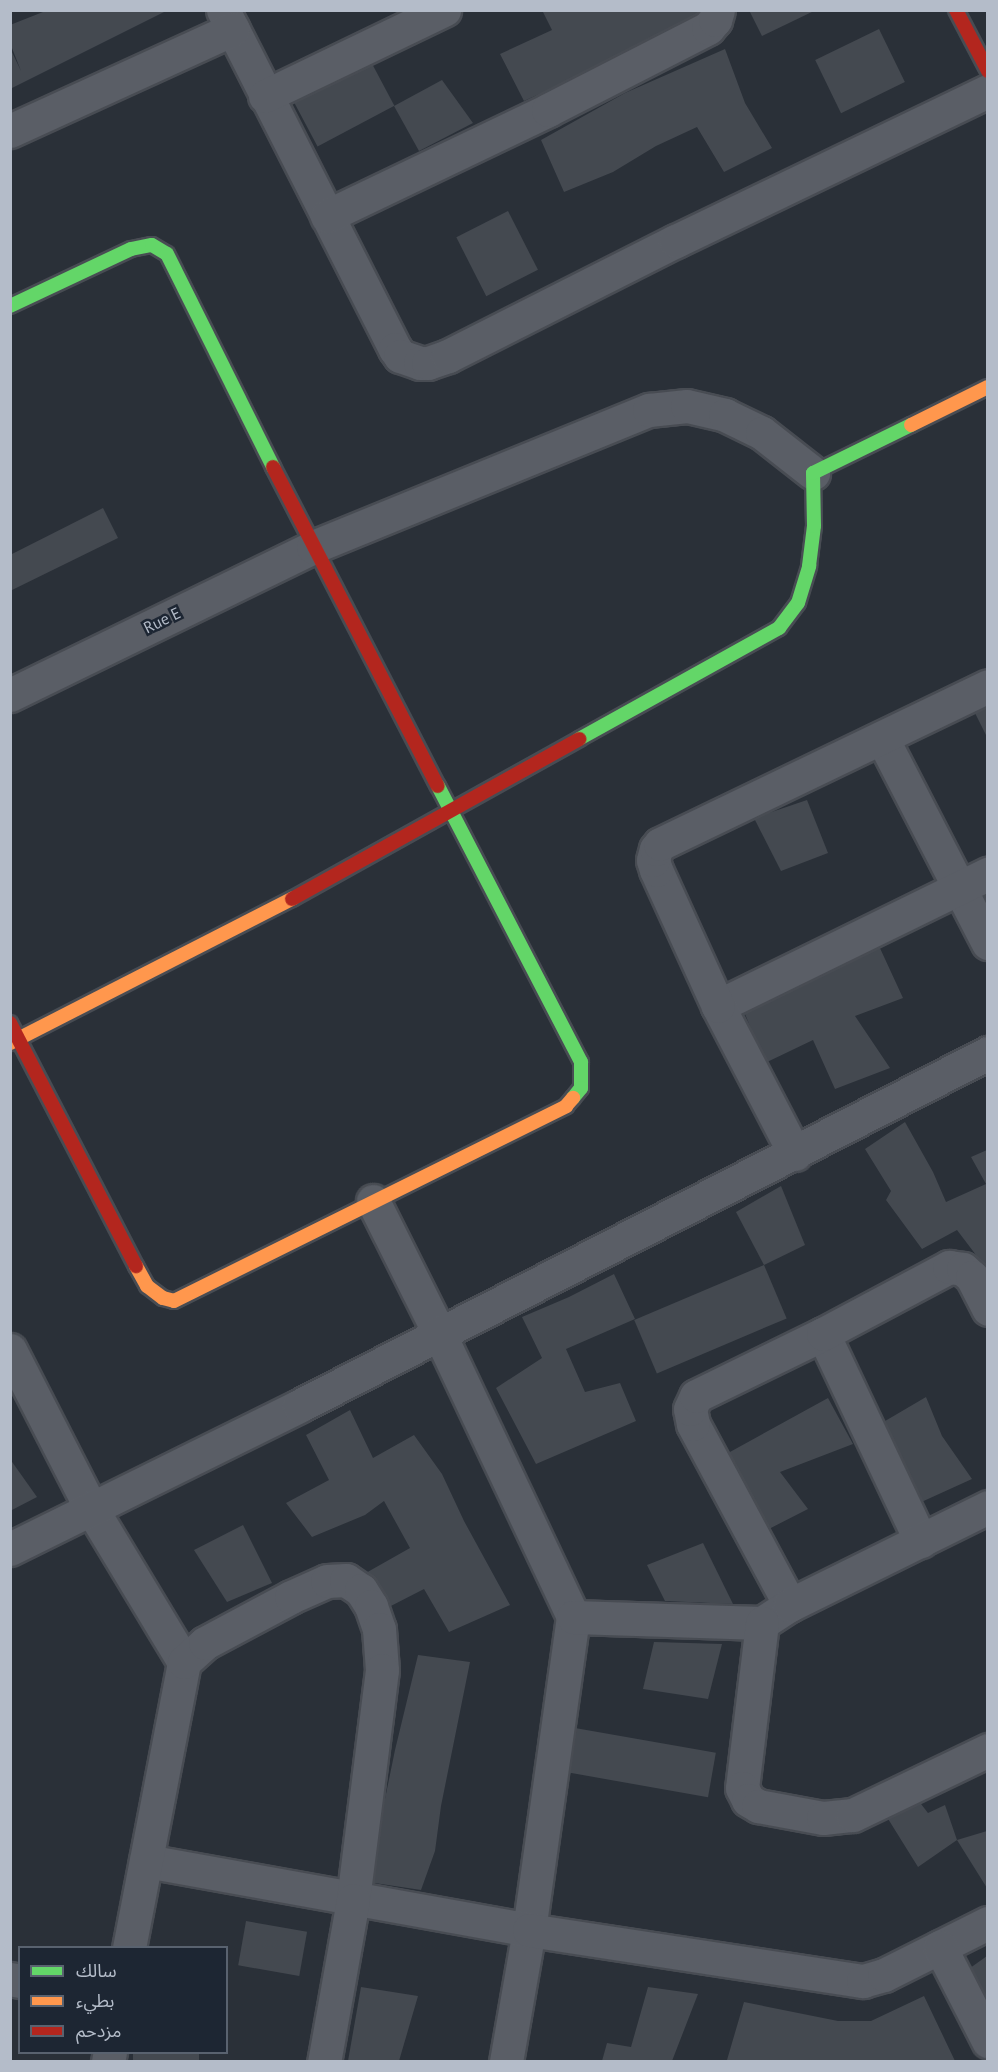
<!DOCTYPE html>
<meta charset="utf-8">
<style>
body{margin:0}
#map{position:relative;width:998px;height:2072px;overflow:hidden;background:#2a3038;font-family:"PT Sans","Noto Sans Arabic",sans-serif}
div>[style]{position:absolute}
.building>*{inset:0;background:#444950;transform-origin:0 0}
.roads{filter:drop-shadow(2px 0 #484c53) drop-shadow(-2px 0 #484c53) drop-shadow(0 2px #484c53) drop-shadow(0 -2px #484c53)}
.street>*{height:33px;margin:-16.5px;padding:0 16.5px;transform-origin:16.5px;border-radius:16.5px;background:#5a5e66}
.fast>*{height:14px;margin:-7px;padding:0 7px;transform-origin:7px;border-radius:7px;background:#63d668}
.slow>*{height:14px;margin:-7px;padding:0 7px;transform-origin:7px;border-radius:7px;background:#ff974d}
.jam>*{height:14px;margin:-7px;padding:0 7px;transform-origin:7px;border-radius:7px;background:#b3261e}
span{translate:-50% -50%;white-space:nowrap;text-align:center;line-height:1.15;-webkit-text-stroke:5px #1d2633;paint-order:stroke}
.street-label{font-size:16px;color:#b4bcc9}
.frame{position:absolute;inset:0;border:12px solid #b4bcc9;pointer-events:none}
.legend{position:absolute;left:18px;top:1946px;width:210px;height:108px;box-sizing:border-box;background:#1d2633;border:2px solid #59626f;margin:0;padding:8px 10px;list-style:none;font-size:18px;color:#b4bcc9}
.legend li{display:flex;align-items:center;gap:12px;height:30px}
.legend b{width:30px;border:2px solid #59626f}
</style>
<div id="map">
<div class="building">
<i style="clip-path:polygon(48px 10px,168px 10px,10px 89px,10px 48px,21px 71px,10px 43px,10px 25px)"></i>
<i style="clip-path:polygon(542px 10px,706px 10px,707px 13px,649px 38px,579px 76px,524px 101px,500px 54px,552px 30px)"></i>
<i style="clip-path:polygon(749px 10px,816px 10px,762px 36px)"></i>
<i style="left:879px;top:29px;width:59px;height:71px;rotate:64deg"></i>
<i style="clip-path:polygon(725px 49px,745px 103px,772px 148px,724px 172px,697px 127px,656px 146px,613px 172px,564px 192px,541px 140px,625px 93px)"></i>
<i style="left:369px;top:58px;width:54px;height:87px;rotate:62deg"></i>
<i style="clip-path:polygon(442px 80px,473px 123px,419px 151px,394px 106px)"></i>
<i style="left:508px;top:211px;width:66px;height:58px;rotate:63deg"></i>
<i style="clip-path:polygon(103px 508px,118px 538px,10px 591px,10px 555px)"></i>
<i style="clip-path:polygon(987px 703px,987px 737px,973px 709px)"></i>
<i style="clip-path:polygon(807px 800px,828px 853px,781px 871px,754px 818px)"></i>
<i style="clip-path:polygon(879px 946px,903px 998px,855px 1016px,890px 1068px,835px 1089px,813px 1040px,765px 1063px,745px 1014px)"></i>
<i style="clip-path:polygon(905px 1122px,933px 1172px,946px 1202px,986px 1184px,971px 1157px,987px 1150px,987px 1287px,979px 1259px,957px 1230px,922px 1249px,886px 1200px,891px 1191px,865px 1149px)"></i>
<i style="clip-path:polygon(781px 1186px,805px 1245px,764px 1265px,736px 1212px)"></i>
<i style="left:764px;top:1265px;width:58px;height:141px;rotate:67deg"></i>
<i style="clip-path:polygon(614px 1274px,635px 1319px,566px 1349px,585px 1392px,620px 1383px,636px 1421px,536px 1464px,496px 1388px,542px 1358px,522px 1317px,569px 1297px)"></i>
<i style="clip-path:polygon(926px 1397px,942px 1436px,972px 1479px,917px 1504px,880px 1424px)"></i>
<i style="clip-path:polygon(828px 1398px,853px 1444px,780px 1472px,808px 1509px,761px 1533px,719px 1458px)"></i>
<i style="clip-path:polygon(350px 1410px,373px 1458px,414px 1435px,442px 1474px,464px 1521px,510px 1605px,449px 1632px,424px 1589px,385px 1609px,364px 1574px,410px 1548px,384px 1501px,365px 1515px,312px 1537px,286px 1503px,329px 1480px,306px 1435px)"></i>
<i style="clip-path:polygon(10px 1459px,37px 1497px,10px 1511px)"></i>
<i style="clip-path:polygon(243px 1525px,272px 1583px,227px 1602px,194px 1550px)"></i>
<i style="clip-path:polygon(703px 1543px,733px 1604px,665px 1601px,647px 1565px)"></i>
<i style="clip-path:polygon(654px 1642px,722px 1644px,708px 1699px,643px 1689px)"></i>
<i style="clip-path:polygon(418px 1655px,470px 1662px,441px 1806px,435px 1851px,421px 1890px,368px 1882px,395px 1750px)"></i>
<i style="left:575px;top:1728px;width:143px;height:45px;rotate:10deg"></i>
<i style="clip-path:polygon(918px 1800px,928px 1813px,945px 1805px,957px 1840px,918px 1867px,885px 1814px)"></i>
<i style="clip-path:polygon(987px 1831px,987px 1888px,957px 1840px)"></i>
<i style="left:246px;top:1921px;width:62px;height:45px;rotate:10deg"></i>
<i style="clip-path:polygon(987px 1956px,987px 2018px,963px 1973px)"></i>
<i style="clip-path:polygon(361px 1987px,418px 1996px,399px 2061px,348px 2061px)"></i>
<i style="clip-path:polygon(648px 1987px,698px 1994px,672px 2061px,602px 2061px,607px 2043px,631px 2047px)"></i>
<i style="clip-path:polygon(924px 1996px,955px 2061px,727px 2060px,744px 2002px,838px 2021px,871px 2021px)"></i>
<i style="left:133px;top:2052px;width:66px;height:9px"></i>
</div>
<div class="roads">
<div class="street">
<i style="left:223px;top:10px;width:380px;rotate:63.1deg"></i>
<i style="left:395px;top:349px;width:9px;rotate:54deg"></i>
<i style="left:400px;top:356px;width:21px;rotate:19deg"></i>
<i style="left:420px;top:363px;width:8px"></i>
<i style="left:428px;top:363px;width:21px;rotate:-19deg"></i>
<i style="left:448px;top:356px;width:255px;rotate:-26.8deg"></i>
<i style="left:676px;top:241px;width:346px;rotate:-25.7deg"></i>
<i style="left:265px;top:96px;width:199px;rotate:-25.7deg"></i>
<i style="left:10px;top:131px;width:245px;rotate:-24.6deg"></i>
<i style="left:327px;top:216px;width:245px;rotate:-25.6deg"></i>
<i style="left:548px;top:110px;width:180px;rotate:-27.1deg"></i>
<i style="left:708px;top:28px;width:11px;rotate:-49deg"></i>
<i style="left:715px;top:20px;width:10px;rotate:-73deg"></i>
<i style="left:10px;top:695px;width:337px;rotate:-26deg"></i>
<i style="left:313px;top:547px;width:363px;rotate:-22.2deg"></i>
<i style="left:649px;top:410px;width:38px;rotate:-6deg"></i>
<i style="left:687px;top:406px;width:39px;rotate:13deg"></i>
<i style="left:725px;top:415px;width:41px;rotate:25.9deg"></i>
<i style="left:762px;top:433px;width:65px;rotate:38.1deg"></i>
<i style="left:882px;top:738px;width:231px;rotate:62.7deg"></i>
<i style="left:718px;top:1006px;width:301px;rotate:-26.1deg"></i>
<i style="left:795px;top:1154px;width:167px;rotate:-117.5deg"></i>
<i style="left:718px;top:1006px;width:149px;rotate:-114.5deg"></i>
<i style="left:656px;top:870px;width:10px;rotate:-107deg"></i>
<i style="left:653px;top:860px;width:11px;rotate:-75deg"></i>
<i style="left:656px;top:849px;width:6px;rotate:-51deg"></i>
<i style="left:660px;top:844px;width:364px;rotate:-25.7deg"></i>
<i style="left:373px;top:1201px;width:148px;rotate:63.4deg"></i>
<i style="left:439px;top:1333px;width:314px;rotate:64.7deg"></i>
<i style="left:573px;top:1617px;width:316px;rotate:98deg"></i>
<i style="left:529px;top:1930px;width:134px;rotate:99.9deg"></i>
<i style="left:823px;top:1334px;width:229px;rotate:64.7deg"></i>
<i style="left:10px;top:1350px;width:178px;rotate:62.9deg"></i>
<i style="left:91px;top:1508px;width:180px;rotate:58.9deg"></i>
<i style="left:10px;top:1549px;width:322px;rotate:-26.3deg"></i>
<i style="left:299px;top:1406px;width:774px;rotate:-27.13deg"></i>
<i style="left:790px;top:1605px;width:205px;rotate:-118.2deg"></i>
<i style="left:693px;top:1424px;width:15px;rotate:-101deg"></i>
<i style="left:690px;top:1409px;width:14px;rotate:-65deg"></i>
<i style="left:696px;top:1396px;width:141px;rotate:-26deg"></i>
<i style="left:823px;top:1334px;width:143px;rotate:-28deg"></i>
<i style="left:949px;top:1267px;width:14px;rotate:8deg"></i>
<i style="left:963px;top:1269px;width:12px;rotate:42deg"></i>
<i style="left:972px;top:1277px;width:36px;rotate:63deg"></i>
<i style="left:573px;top:1617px;width:189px;rotate:1.8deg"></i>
<i style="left:762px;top:1623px;width:33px;rotate:-33deg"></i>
<i style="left:790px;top:1605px;width:221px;rotate:-26.3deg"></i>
<i style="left:762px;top:1623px;width:166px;rotate:96.9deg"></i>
<i style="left:742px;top:1788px;width:13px;rotate:63deg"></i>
<i style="left:748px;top:1800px;width:12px;rotate:31deg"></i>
<i style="left:758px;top:1806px;width:66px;rotate:10.5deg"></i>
<i style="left:823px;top:1818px;width:30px;rotate:-6deg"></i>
<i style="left:853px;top:1815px;width:150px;rotate:-25.7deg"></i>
<i style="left:146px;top:1861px;width:389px;rotate:10.2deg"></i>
<i style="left:529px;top:1930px;width:338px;rotate:8.7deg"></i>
<i style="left:863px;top:1981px;width:22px;rotate:-16deg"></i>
<i style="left:884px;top:1975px;width:116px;rotate:-26.6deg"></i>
<i style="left:940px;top:1947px;width:106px;rotate:62.9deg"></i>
<i style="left:129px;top:1948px;width:291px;rotate:-79.1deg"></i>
<i style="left:184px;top:1662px;width:28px;rotate:-42deg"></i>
<i style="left:205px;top:1643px;width:98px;rotate:-28.1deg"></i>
<i style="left:291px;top:1597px;width:39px;rotate:-24deg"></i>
<i style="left:327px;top:1581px;width:19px;rotate:-3deg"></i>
<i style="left:346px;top:1580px;width:18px;rotate:34deg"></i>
<i style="left:361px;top:1590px;width:19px;rotate:58deg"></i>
<i style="left:371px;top:1606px;width:24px;rotate:71deg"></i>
<i style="left:379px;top:1629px;width:41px;rotate:85.8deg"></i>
<i style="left:382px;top:1670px;width:232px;rotate:97.2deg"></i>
<i style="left:353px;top:1900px;width:165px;rotate:100.1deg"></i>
<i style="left:10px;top:1979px;width:10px;rotate:11deg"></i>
<i style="left:108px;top:2062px;width:10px;rotate:-79deg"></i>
</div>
<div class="fast">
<i style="left:10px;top:306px;width:134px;rotate:-25.2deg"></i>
<i style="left:131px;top:249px;width:21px;rotate:-11deg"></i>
<i style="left:152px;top:245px;width:17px;rotate:31deg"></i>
<i style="left:167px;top:254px;width:238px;rotate:63.5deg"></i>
<i style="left:579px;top:739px;width:229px;rotate:-29deg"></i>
<i style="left:779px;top:628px;width:31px;rotate:-53deg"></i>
<i style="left:798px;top:603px;width:39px;rotate:-73deg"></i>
<i style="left:809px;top:566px;width:40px;rotate:-82.9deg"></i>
<i style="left:814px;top:526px;width:53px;rotate:-91.1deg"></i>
<i style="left:813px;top:473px;width:109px;rotate:-26.1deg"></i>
<i style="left:438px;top:786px;width:311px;rotate:62.6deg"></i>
<i style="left:581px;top:1062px;width:26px;rotate:90deg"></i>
<i style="left:581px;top:1088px;width:13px;rotate:129deg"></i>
</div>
<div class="slow">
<i style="left:911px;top:425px;width:86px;rotate:-26.3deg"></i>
<i style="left:10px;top:1043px;width:317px;rotate:-27.1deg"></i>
<i style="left:136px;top:1266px;width:23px;rotate:61deg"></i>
<i style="left:147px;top:1286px;width:20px;rotate:37deg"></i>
<i style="left:163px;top:1298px;width:11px;rotate:15deg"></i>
<i style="left:174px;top:1301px;width:438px;rotate:-26.4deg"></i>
<i style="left:566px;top:1106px;width:11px;rotate:-49deg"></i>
</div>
<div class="jam">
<i style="left:956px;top:10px;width:69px;rotate:62.3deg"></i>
<i style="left:273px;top:467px;width:359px;rotate:62.7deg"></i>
<i style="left:292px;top:899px;width:329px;rotate:-29.1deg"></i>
<i style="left:10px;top:1023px;width:274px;rotate:62.6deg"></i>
</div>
</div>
<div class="street-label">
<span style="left:162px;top:620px;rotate:-26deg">Rue E</span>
</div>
<div class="frame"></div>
<ul class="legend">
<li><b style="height:8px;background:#63d668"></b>سالك</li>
<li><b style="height:8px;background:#ff974d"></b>بطيء</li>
<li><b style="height:8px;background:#b3261e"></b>مزدحم</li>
</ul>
</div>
